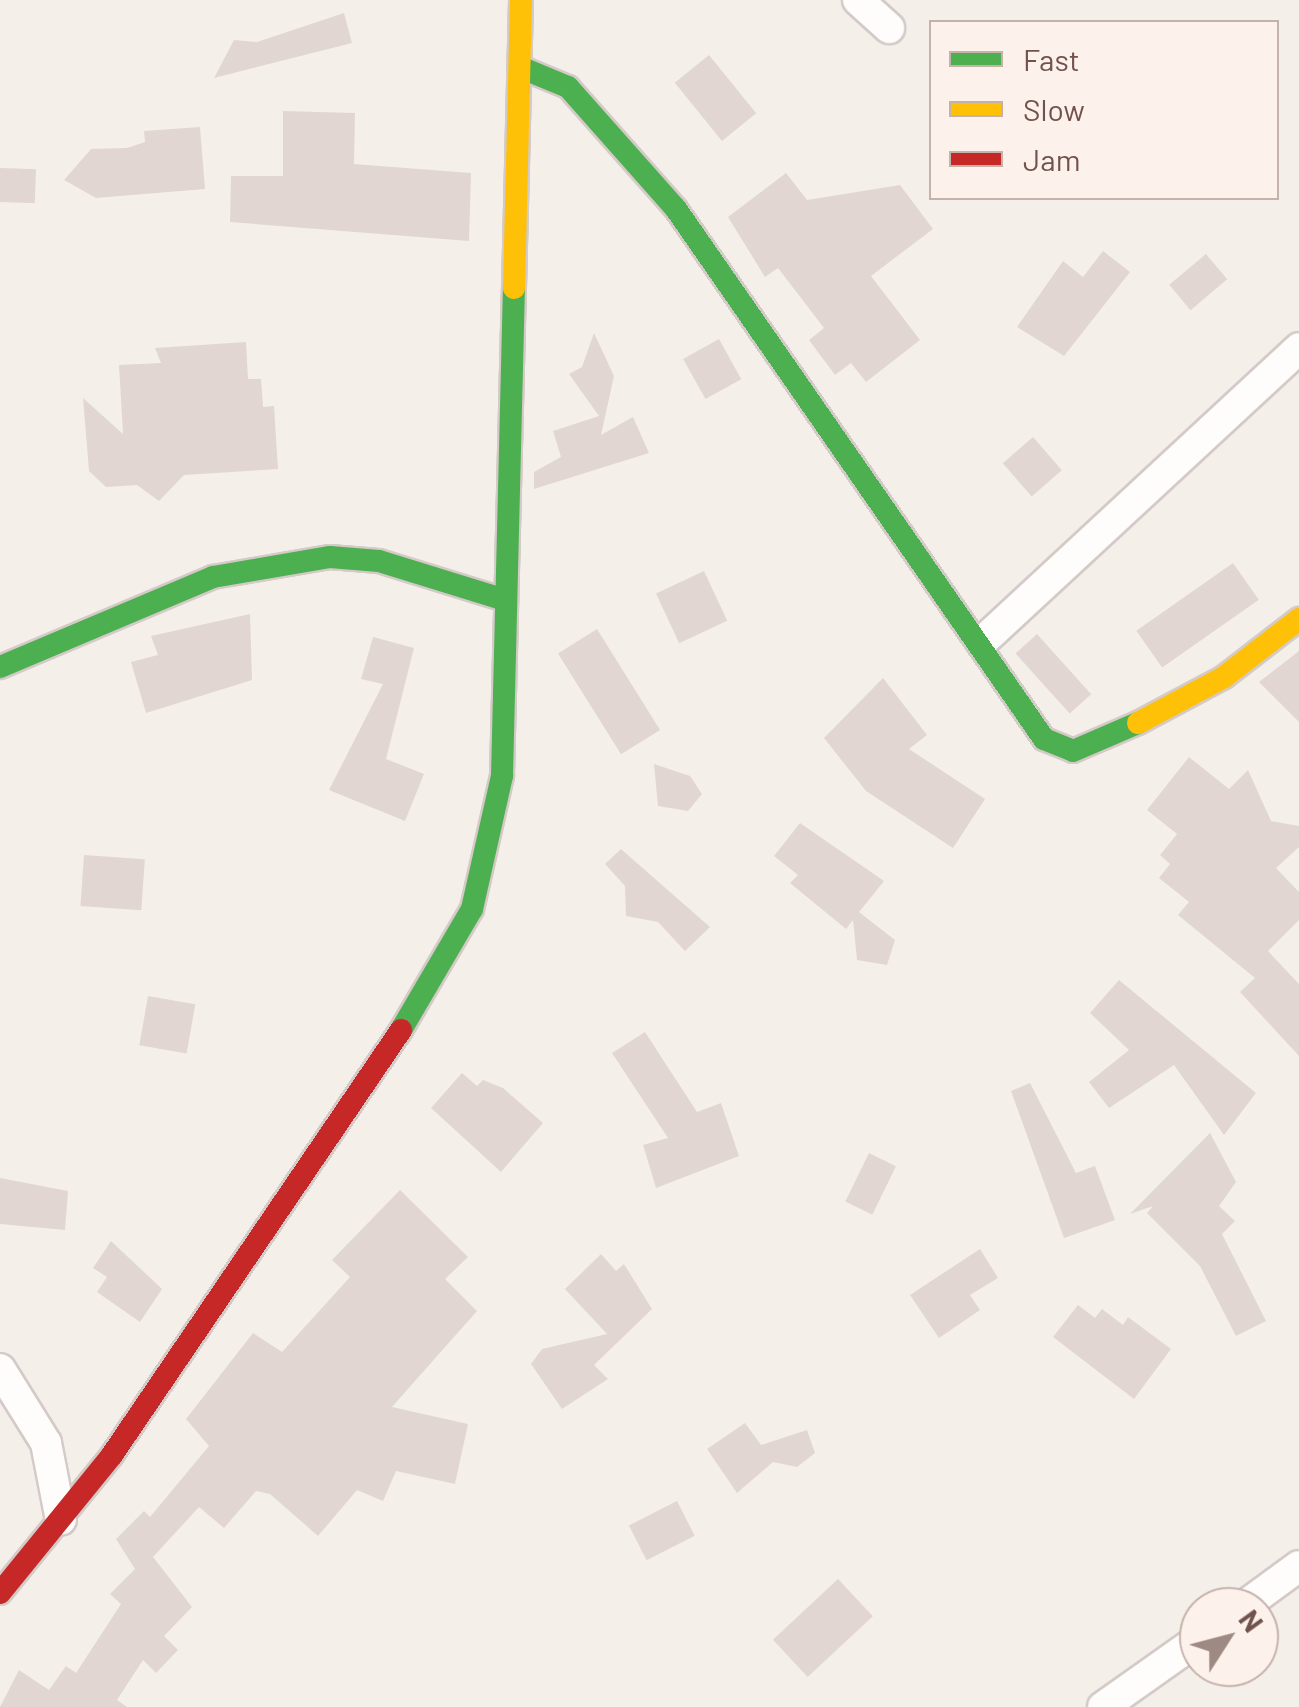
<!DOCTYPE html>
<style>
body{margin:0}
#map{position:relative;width:1299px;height:1707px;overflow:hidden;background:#f5efea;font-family:Barlow,sans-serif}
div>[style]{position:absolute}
.building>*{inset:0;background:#e1d6d2;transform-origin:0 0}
.roads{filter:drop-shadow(2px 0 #d4cac7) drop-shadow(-2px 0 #d4cac7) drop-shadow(0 2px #d4cac7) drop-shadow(0 -2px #d4cac7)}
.street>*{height:30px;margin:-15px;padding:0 15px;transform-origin:15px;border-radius:15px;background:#fefdfc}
.fast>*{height:22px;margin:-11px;padding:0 11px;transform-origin:11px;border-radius:11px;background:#4caf50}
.slow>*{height:22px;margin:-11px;padding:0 11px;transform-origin:11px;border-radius:11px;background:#ffc107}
.jam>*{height:22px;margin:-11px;padding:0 11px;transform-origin:11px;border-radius:11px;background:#c62828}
span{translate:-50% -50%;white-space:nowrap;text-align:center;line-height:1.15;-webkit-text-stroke:8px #fdf2eb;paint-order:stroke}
.legend{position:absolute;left:929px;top:20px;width:350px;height:180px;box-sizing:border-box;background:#fdf2eb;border:2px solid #c5b2ab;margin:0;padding:12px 18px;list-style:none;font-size:30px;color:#71524c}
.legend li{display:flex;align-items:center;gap:20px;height:50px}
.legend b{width:50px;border:2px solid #c5b2ab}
.north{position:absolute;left:1179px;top:1587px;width:100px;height:100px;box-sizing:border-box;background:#fdf2eb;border:2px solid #c5b2ab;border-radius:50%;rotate:54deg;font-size:28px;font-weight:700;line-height:40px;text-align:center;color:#71524c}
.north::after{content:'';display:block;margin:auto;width:35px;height:45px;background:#9f8983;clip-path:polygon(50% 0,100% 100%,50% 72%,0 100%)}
</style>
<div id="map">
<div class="building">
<i style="clip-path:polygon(344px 13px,352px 43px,214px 78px,234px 40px,257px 42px)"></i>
<i style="left:709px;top:55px;width:75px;height:44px;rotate:51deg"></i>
<i style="clip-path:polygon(283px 111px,355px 113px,354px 164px,471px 173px,469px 241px,230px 222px,231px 176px,283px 176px)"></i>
<i style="clip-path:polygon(200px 127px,205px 189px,96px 198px,64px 180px,91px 149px,127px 148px,145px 142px,144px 131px)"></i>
<i style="left:0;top:168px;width:36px;height:34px;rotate:2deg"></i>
<i style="clip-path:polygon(786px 173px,807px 200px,900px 185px,933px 229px,871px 276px,920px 340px,866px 382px,851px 363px,835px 375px,809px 340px,824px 328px,778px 268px,765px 277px,728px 217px)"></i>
<i style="clip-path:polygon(1103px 251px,1130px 272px,1064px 356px,1017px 327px,1063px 261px,1083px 277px)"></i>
<i style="left:1206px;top:254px;width:33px;height:48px;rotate:50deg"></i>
<i style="clip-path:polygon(594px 333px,614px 376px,601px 435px,633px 417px,649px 453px,534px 489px,534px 472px,561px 457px,553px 431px,599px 416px,569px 374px,582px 367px)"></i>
<i style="left:719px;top:339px;width:46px;height:41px;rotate:61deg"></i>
<i style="clip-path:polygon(246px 342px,248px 379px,261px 379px,263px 407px,274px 406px,278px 469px,184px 475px,159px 501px,137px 485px,106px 487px,89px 471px,83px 398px,123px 434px,119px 365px,161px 363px,155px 348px)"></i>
<i style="left:1033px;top:437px;width:44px;height:40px;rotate:49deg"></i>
<i style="left:1233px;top:563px;width:45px;height:118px;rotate:55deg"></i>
<i style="left:704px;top:571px;width:55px;height:53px;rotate:65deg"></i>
<i style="clip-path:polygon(250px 614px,252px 680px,146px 713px,131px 662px,158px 655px,151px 636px)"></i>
<i style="left:597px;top:629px;width:119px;height:46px;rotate:58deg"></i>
<i style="left:1037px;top:634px;width:81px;height:29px;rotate:48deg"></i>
<i style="clip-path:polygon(373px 637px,414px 648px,386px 759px,424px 774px,405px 821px,329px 790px,383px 684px,361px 679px)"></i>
<i style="clip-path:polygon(1299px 651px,1299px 722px,1259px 682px)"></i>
<i style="clip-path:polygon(883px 678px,927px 735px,909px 749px,985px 799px,953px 848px,866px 791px,824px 738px)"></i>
<i style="clip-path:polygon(1189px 757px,1229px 789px,1248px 770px,1271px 821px,1299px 826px,1299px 847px,1276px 868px,1299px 892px,1299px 920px,1268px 951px,1299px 984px,1299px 1056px,1240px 992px,1255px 978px,1178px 915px,1189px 902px,1159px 878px,1170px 864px,1160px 855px,1177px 834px,1147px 810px)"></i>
<i style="clip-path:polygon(654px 764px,690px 776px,702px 794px,688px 811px,658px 806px)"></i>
<i style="clip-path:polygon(800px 823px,884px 881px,859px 912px,895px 940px,887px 965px,857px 960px,853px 920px,846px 929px,790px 883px,798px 875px,774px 856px)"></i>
<i style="clip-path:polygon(621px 849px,710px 927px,685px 951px,658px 922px,626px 916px,625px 886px,605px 864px)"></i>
<i style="left:84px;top:855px;width:61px;height:51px;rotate:4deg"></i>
<i style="clip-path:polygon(1119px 980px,1256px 1093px,1224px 1135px,1174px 1065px,1109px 1108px,1089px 1082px,1129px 1050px,1090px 1013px)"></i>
<i style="left:148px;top:996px;width:48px;height:50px;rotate:10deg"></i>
<i style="clip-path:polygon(645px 1032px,697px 1112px,721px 1103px,739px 1156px,656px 1188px,643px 1145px,668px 1138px,612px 1053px)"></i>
<i style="clip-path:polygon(462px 1073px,477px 1086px,483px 1080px,503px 1088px,543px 1123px,501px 1172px,431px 1108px)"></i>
<i style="clip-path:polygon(1030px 1083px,1076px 1173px,1095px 1166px,1115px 1220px,1064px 1238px,1011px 1091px)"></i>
<i style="clip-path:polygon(1210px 1133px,1236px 1182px,1219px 1206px,1235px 1221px,1222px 1234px,1266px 1321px,1236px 1336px,1200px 1266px,1147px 1213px,1153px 1206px,1130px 1214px)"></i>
<i style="left:869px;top:1153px;width:30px;height:54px;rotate:26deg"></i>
<i style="clip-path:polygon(0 1178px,68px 1191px,65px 1230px,0 1224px)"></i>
<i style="clip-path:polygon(400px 1190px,468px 1257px,445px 1279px,477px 1311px,392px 1407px,468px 1424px,455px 1484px,396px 1471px,383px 1501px,357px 1490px,318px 1536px,270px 1494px,256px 1491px,224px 1528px,199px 1507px,153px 1557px,192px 1607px,164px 1636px,178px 1650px,156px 1673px,143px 1660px,117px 1700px,127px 1707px,0 1707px,19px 1670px,49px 1690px,66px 1666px,76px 1673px,121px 1604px,110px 1594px,135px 1569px,116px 1539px,144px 1511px,150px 1517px,209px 1446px,186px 1419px,253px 1333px,282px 1352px,350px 1277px,332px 1260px)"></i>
<i style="clip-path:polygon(111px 1241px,162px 1289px,140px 1322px,97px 1292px,107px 1277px,93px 1268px)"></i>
<i style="clip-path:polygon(980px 1249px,998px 1278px,970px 1295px,980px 1310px,939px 1338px,910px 1295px)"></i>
<i style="clip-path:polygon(601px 1254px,616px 1271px,624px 1264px,652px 1309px,594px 1365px,608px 1379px,562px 1409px,531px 1364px,542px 1349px,607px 1334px,565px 1289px)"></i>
<i style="clip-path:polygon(1078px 1305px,1095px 1318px,1102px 1309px,1123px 1325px,1128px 1317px,1171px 1349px,1134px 1399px,1053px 1337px)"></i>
<i style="clip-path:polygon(745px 1423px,761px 1445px,807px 1430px,815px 1453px,797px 1467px,773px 1462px,737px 1493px,707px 1449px)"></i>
<i style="left:677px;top:1501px;width:39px;height:54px;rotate:63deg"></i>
<i style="left:838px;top:1579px;width:51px;height:89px;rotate:47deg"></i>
</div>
<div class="roads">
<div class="street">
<i style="left:858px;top:0;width:42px;rotate:42.1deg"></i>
<i style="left:983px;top:641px;width:431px;rotate:-42.8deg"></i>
<i style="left:0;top:1369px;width:87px;rotate:58.1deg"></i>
<i style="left:46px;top:1443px;width:78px;rotate:79deg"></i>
<i style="left:1243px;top:1607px;width:69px;rotate:-36.2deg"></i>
<i style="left:1103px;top:1707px;width:118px;rotate:-35.3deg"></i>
</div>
<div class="fast">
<i style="left:522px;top:68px;width:50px;rotate:22.4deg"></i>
<i style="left:568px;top:87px;width:163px;rotate:48.5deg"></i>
<i style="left:676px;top:209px;width:645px;rotate:55.23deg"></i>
<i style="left:1044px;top:739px;width:31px;rotate:22deg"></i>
<i style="left:1073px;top:751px;width:71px;rotate:-23.3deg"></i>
<i style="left:0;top:667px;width:231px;rotate:-22.9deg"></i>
<i style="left:213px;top:577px;width:119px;rotate:-9.7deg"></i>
<i style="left:330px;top:557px;width:49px;rotate:4.7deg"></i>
<i style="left:379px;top:561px;width:132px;rotate:17.2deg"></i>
<i style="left:401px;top:1030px;width:140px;rotate:-59.6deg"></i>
<i style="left:472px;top:909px;width:136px;rotate:-77.3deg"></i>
<i style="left:502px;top:776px;width:488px;rotate:-88.6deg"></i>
</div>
<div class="slow">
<i style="left:514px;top:288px;width:288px;rotate:-88.6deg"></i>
<i style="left:1138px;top:723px;width:98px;rotate:-28.1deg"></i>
<i style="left:1224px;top:677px;width:95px;rotate:-37.7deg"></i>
</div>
<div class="jam">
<i style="left:0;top:1593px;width:178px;rotate:-50.9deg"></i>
<i style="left:112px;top:1455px;width:514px;rotate:-55.78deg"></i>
</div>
</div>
<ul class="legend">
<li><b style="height:12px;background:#4caf50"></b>Fast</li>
<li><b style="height:12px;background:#ffc107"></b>Slow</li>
<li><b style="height:12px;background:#c62828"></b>Jam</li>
</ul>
<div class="north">N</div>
</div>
